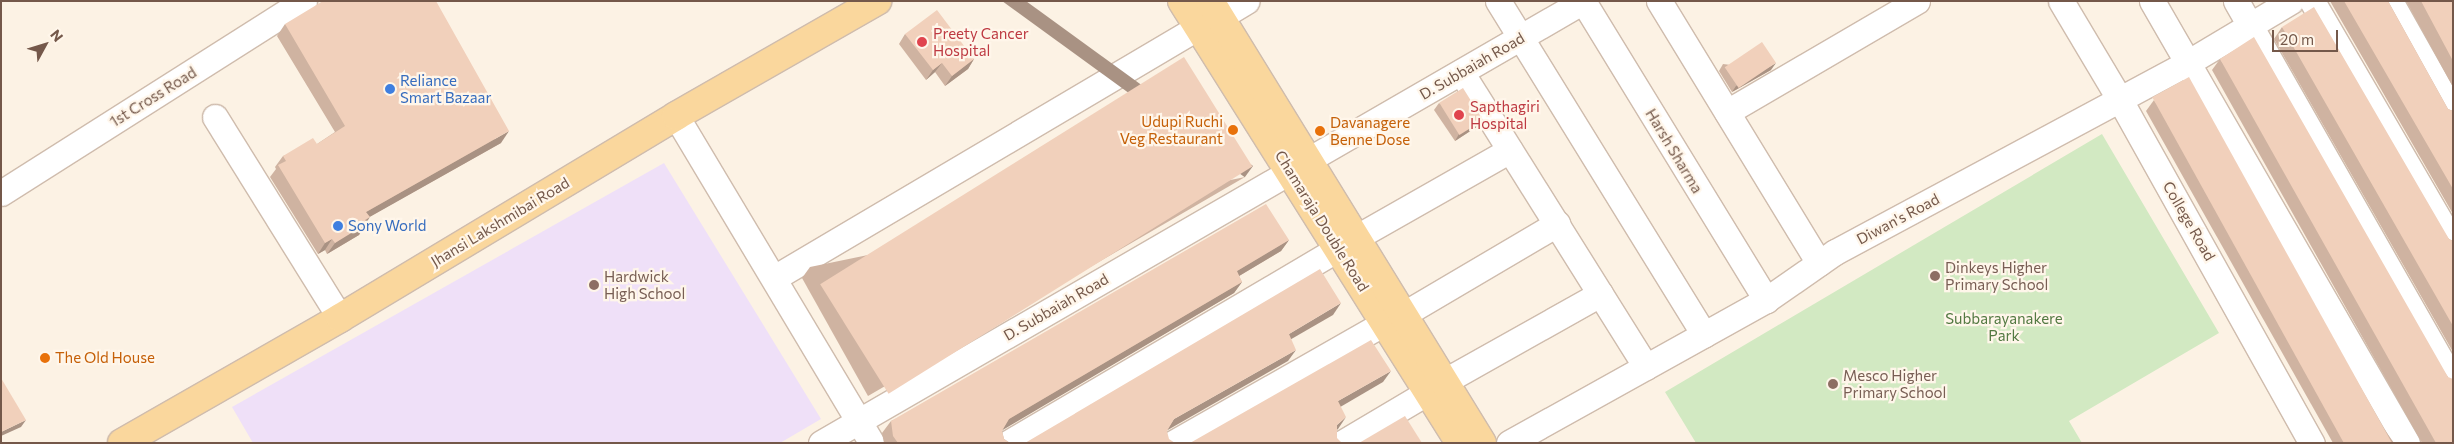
<!DOCTYPE html>
<style>
body{margin:0}
#map{position:relative;width:2454px;height:444px;overflow:hidden;background:#fcf2e4;font-family:Commissioner,sans-serif}
div>[style]{position:absolute}
.education>*{inset:0;background:#efe0f8}
.green>*{inset:0;background:#d2e9c2}
.roads{filter:drop-shadow(1px 0 #cfbcad) drop-shadow(-1px 0 #cfbcad) drop-shadow(0 1px #cfbcad) drop-shadow(0 -1px #cfbcad)}
.minor>*{height:25px;margin:-12.5px;padding:0 12.5px;transform-origin:12.5px;border-radius:12.5px;background:#fff}
.major>*{height:28px;margin:-14px;padding:0 14px;transform-origin:14px;border-radius:14px;background:#fad79d}
.wall>*{inset:0;background:#cfb3a1}
.shaded-wall>*{inset:0;background:#a99283;transform-origin:0 0}
.building>*{inset:0;background:#f1d0bb;transform-origin:0 0}
.dots>*{width:14px;height:14px;translate:-50% -50%;box-sizing:border-box;border:2px solid #fff6ea;border-radius:50%}
span{translate:-50% -50%;white-space:nowrap;text-align:center;line-height:1.15;-webkit-text-stroke:4.5px #fff6ea;paint-order:stroke}
.health-label{font-size:15px;color:#be3a42}
.left{translate:0 -50%;text-align:left}
.street-label{font-size:15px;color:#74584a}
.shop-label{font-size:15px;color:#366cbe}
.food-label{font-size:15px;color:#c56008}
.right{translate:-100% -50%;text-align:right}
.education-label{font-size:15px;color:#785e54}
.park-label{font-size:15px;color:#537942}
.frame{position:absolute;inset:0;border:2px solid #74584a;pointer-events:none}
.north{position:absolute;left:20px;top:20px;width:50px;height:50px;-webkit-text-stroke:4px #fff6ea;paint-order:stroke;rotate:51deg;font-size:14px;font-weight:700;line-height:20px;text-align:center;color:#74584a}
.north::after{content:'';display:block;margin:auto;width:18px;height:22px;background:#74584a;clip-path:polygon(50% 0,100% 100%,50% 72%,0 100%)}
.scale{position:absolute;left:2272px;top:30px;width:66px;height:22px;box-sizing:border-box;border:2px solid #74584a;border-top:0;padding-left:6px;font-size:15px;line-height:18px;white-space:nowrap;color:#74584a;-webkit-text-stroke:4px #fff6ea;paint-order:stroke}
</style>
<div id="map">
<div class="education">
<i style="clip-path:polygon(664px 163px,821px 419px,780px 443px,253px 443px,232px 407px)"></i>
</div>
<div class="green">
<i style="clip-path:polygon(2102px 134px,2219px 333px,2069px 421px,2082px 443px,1696px 443px,1665px 392px)"></i>
</div>
<div class="roads">
<div class="minor">
<i style="left:1498px;top:1px;width:392px;rotate:58.3deg"></i>
<i style="left:1583px;top:1px;width:351px;rotate:58.5deg"></i>
<i style="left:1659px;top:1px;width:307px;rotate:58.6deg"></i>
<i style="left:2061px;top:1px;width:115px;rotate:59.2deg"></i>
<i style="left:2120px;top:100px;width:393px;rotate:60.8deg"></i>
<i style="left:2152px;top:1px;width:510px;rotate:60.02deg"></i>
<i style="left:2236px;top:1px;width:438px;rotate:60.3deg"></i>
<i style="left:2312px;top:1px;width:280px;rotate:59.8deg"></i>
<i style="left:2390px;top:1px;width:129px;rotate:60.6deg"></i>
<i style="left:1220px;top:17px;width:31px;rotate:-31deg"></i>
<i style="left:1461px;top:72px;width:348px;rotate:57.9deg"></i>
<i style="left:1727px;top:112px;width:220px;rotate:-30.3deg"></i>
<i style="left:676px;top:116px;width:381px;rotate:59.1deg"></i>
<i style="left:215px;top:117px;width:237px;rotate:58.1deg"></i>
<i style="left:1308px;top:160px;width:318px;rotate:-30deg"></i>
<i style="left:1px;top:193px;width:359px;rotate:-32.4deg"></i>
<i style="left:1355px;top:238px;width:178px;rotate:-29.6deg"></i>
<i style="left:774px;top:278px;width:493px;rotate:-30.6deg"></i>
<i style="left:1404px;top:314px;width:178px;rotate:-30.5deg"></i>
<i style="left:1445px;top:381px;width:178px;rotate:-29.3deg"></i>
<i style="left:821px;top:443px;width:543px;rotate:-30.06deg"></i>
<i style="left:1008px;top:443px;width:384px;rotate:-30.5deg"></i>
<i style="left:1173px;top:443px;width:245px;rotate:-29.6deg"></i>
<i style="left:1342px;top:443px;width:100px;rotate:-30.7deg"></i>
<i style="left:1509px;top:443px;width:294px;rotate:-29.1deg"></i>
<i style="left:1766px;top:300px;width:84px;rotate:-34.8deg"></i>
<i style="left:1835px;top:252px;width:400px;rotate:-28.2deg"></i>
<i style="left:2187px;top:63px;width:121px;rotate:-30.8deg"></i>
</div>
<div class="major">
<i style="left:1182px;top:1px;width:522px;rotate:57.83deg"></i>
<i style="left:1210px;top:1px;width:519px;rotate:58.39deg"></i>
<i style="left:122px;top:443px;width:251px;rotate:-29.8deg"></i>
<i style="left:340px;top:318px;width:392px;rotate:-31deg"></i>
<i style="left:676px;top:116px;width:232px;rotate:-29.8deg"></i>
</div>
</div>
<div class="wall">
<i style="clip-path:polygon(2330px 1px,2388px 1px,2448px 109px,2453px 111px,2453px 214px)"></i>
<i style="clip-path:polygon(2406px 1px,2453px 1px,2453px 87px)"></i>
<i style="clip-path:polygon(285px 24px,501px 143px,369px 217px,359px 235px,327px 254px,325px 250px,318px 254px,270px 177px,276px 169px,275px 167px,283px 156px,317px 144px,335px 132px,277px 36px)"></i>
<i style="clip-path:polygon(2282px 27px,2449px 239px,2453px 241px,2453px 352px,2274px 39px)"></i>
<i style="clip-path:polygon(905px 34px,974px 59px,968px 69px,945px 86px,935px 72px,926px 80px,899px 44px)"></i>
<i style="clip-path:polygon(2220px 59px,2448px 377px,2453px 443px,2422px 443px,2212px 70px)"></i>
<i style="clip-path:polygon(1723px 64px,1771px 70px,1732px 92px,1719px 71px)"></i>
<i style="clip-path:polygon(2154px 100px,2394px 443px,2333px 443px,2146px 111px)"></i>
<i style="clip-path:polygon(1439px 103px,1478px 126px,1455px 141px,1434px 110px)"></i>
<i style="clip-path:polygon(1245px 177px,868px 396px,802px 278px,810px 267px)"></i>
<i style="clip-path:polygon(1289px 240px,1281px 251px,1239px 276px,1242px 282px,1234px 293px,1003px 429px,1002px 431px,1004px 439px,1010px 443px,884px 443px,882px 433px,891px 421px)"></i>
</div>
<div class="shaded-wall">
<i style="clip-path:polygon(974px 59px,968px 69px,945px 86px,952px 76px)"></i>
<i style="clip-path:polygon(942px 63px,935px 72px,926px 80px,933px 70px)"></i>
<i style="clip-path:polygon(1776px 63px,1771px 70px,1732px 92px,1736px 86px)"></i>
<i style="clip-path:polygon(1483px 120px,1478px 126px,1455px 141px,1459px 134px)"></i>
<i style="clip-path:polygon(509px 131px,501px 143px,359px 223px,366px 212px)"></i>
<i style="left:1253px;top:166px;width:14px;height:436px;rotate:126deg"></i>
<i style="clip-path:polygon(370px 217px,364px 226px,366px 224px,359px 235px,327px 254px,335px 243px)"></i>
<i style="clip-path:polygon(332px 239px,325px 250px,318px 254px,325px 243px)"></i>
<i style="clip-path:polygon(1289px 240px,1281px 251px,1229px 282px,1237px 271px)"></i>
<i style="clip-path:polygon(1242px 282px,1234px 293px,1001px 431px,1009px 419px)"></i>
<i style="clip-path:polygon(1341px 303px,1333px 315px,1281px 345px,1289px 334px)"></i>
<i style="clip-path:polygon(1296px 350px,1288px 361px,1166px 431px,1174px 419px)"></i>
<i style="clip-path:polygon(1391px 371px,1383px 382px,1330px 413px,1338px 401px)"></i>
<i style="clip-path:polygon(1346px 417px,1338px 429px,1329px 436px,1337px 425px)"></i>
<i style="clip-path:polygon(26px 420px,21px 427px,1px 436px,1px 432px)"></i>
</div>
<div class="building">
<i style="clip-path:polygon(323px 1px,436px 1px,509px 131px,366px 212px,370px 217px,365px 220px,366px 224px,335px 243px,332px 239px,325px 243px,278px 165px,286px 161px,283px 156px,313px 138px,317px 144px,345px 126px,285px 24px)"></i>
<i style="clip-path:polygon(2344px 1px,2388px 1px,2448px 109px,2453px 111px,2453px 189px)"></i>
<i style="clip-path:polygon(2421px 1px,2453px 1px,2453px 61px)"></i>
<i style="clip-path:polygon(2314px 7px,2449px 239px,2453px 241px,2453px 326px,2282px 27px)"></i>
<i style="clip-path:polygon(937px 10px,974px 59px,952px 76px,942px 63px,933px 70px,905px 34px)"></i>
<i style="clip-path:polygon(2254px 37px,2448px 377px,2453px 379px,2453px 443px,2436px 443px,2220px 59px)"></i>
<i style="left:1762px;top:42px;width:25px;height:45px;rotate:56deg"></i>
<i style="left:1184px;top:57px;width:129px;height:429px;rotate:58deg"></i>
<i style="left:2189px;top:77px;width:420px;height:42px;rotate:61deg"></i>
<i style="left:1463px;top:88px;width:38px;height:28px;rotate:58deg"></i>
<i style="clip-path:polygon(1266px 204px,1289px 240px,1237px 271px,1242px 282px,1009px 419px,1002px 431px,1004px 439px,1010px 443px,898px 443px,893px 436px,891px 421px)"></i>
<i style="clip-path:polygon(1320px 269px,1341px 303px,1289px 334px,1296px 350px,1174px 419px,1167px 431px,1169px 439px,1175px 443px,1025px 443px)"></i>
<i style="clip-path:polygon(1371px 340px,1391px 371px,1338px 401px,1346px 417px,1337px 425px,1337px 438px,1342px 443px,1190px 443px)"></i>
<i style="clip-path:polygon(1px 378px,26px 420px,1px 432px)"></i>
<i style="clip-path:polygon(1405px 416px,1422px 443px,1359px 443px)"></i>
</div>
<div class="dots">
<i style="left:922px;top:42px;background:#e0444e"></i>
<i style="left:390px;top:89px;background:#3f7fe0"></i>
<i style="left:1459px;top:115px;background:#e0444e"></i>
<i style="left:1233px;top:130px;background:#e8710a"></i>
<i style="left:1320px;top:131px;background:#e8710a"></i>
<i style="left:338px;top:226px;background:#3f7fe0"></i>
<i style="left:1935px;top:276px;background:#8d6e63"></i>
<i style="left:594px;top:285px;background:#8d6e63"></i>
<i style="left:45px;top:358px;background:#e8710a"></i>
<i style="left:1833px;top:384px;background:#8d6e63"></i>
</div>
<div class="health-label">
<span class="left" style="left:933px;top:42px">Preety Cancer<br>Hospital</span>
<span class="left" style="left:1470px;top:115px">Sapthagiri<br>Hospital</span>
</div>
<div class="street-label">
<span style="left:1472px;top:66px;rotate:-30deg">D. Subbaiah Road</span>
<span style="left:153px;top:97px;rotate:-32deg">1st Cross Road</span>
<span style="left:1674px;top:151px;rotate:59deg">Harsh Sharma</span>
<span style="left:1898px;top:219px;rotate:-28deg">Diwan's Road</span>
<span style="left:1322px;top:221px;rotate:58deg">Chamaraja Double Road</span>
<span style="left:2189px;top:221px;rotate:60deg">College Road</span>
<span style="left:500px;top:222px;rotate:-31deg">Jhansi Lakshmibai Road</span>
<span style="left:1056px;top:307px;rotate:-30deg">D. Subbaiah Road</span>
</div>
<div class="shop-label">
<span class="left" style="left:400px;top:89px">Reliance<br>Smart Bazaar</span>
<span class="left" style="left:348px;top:226px">Sony World</span>
</div>
<div class="food-label">
<span class="right" style="left:1223px;top:130px">Udupi Ruchi<br>Veg Restaurant</span>
<span class="left" style="left:1330px;top:131px">Davanagere<br>Benne Dose</span>
<span class="left" style="left:55px;top:358px">The Old House</span>
</div>
<div class="education-label">
<span class="left" style="left:1945px;top:276px">Dinkeys Higher<br>Primary School</span>
<span class="left" style="left:604px;top:285px">Hardwick<br>High School</span>
<span class="left" style="left:1843px;top:384px">Mesco Higher<br>Primary School</span>
</div>
<div class="park-label">
<span style="left:2004px;top:327px">Subbarayanakere<br>Park</span>
</div>
<div class="frame"></div>
<div class="north">N</div>
<div class="scale">20 m</div>
</div>
